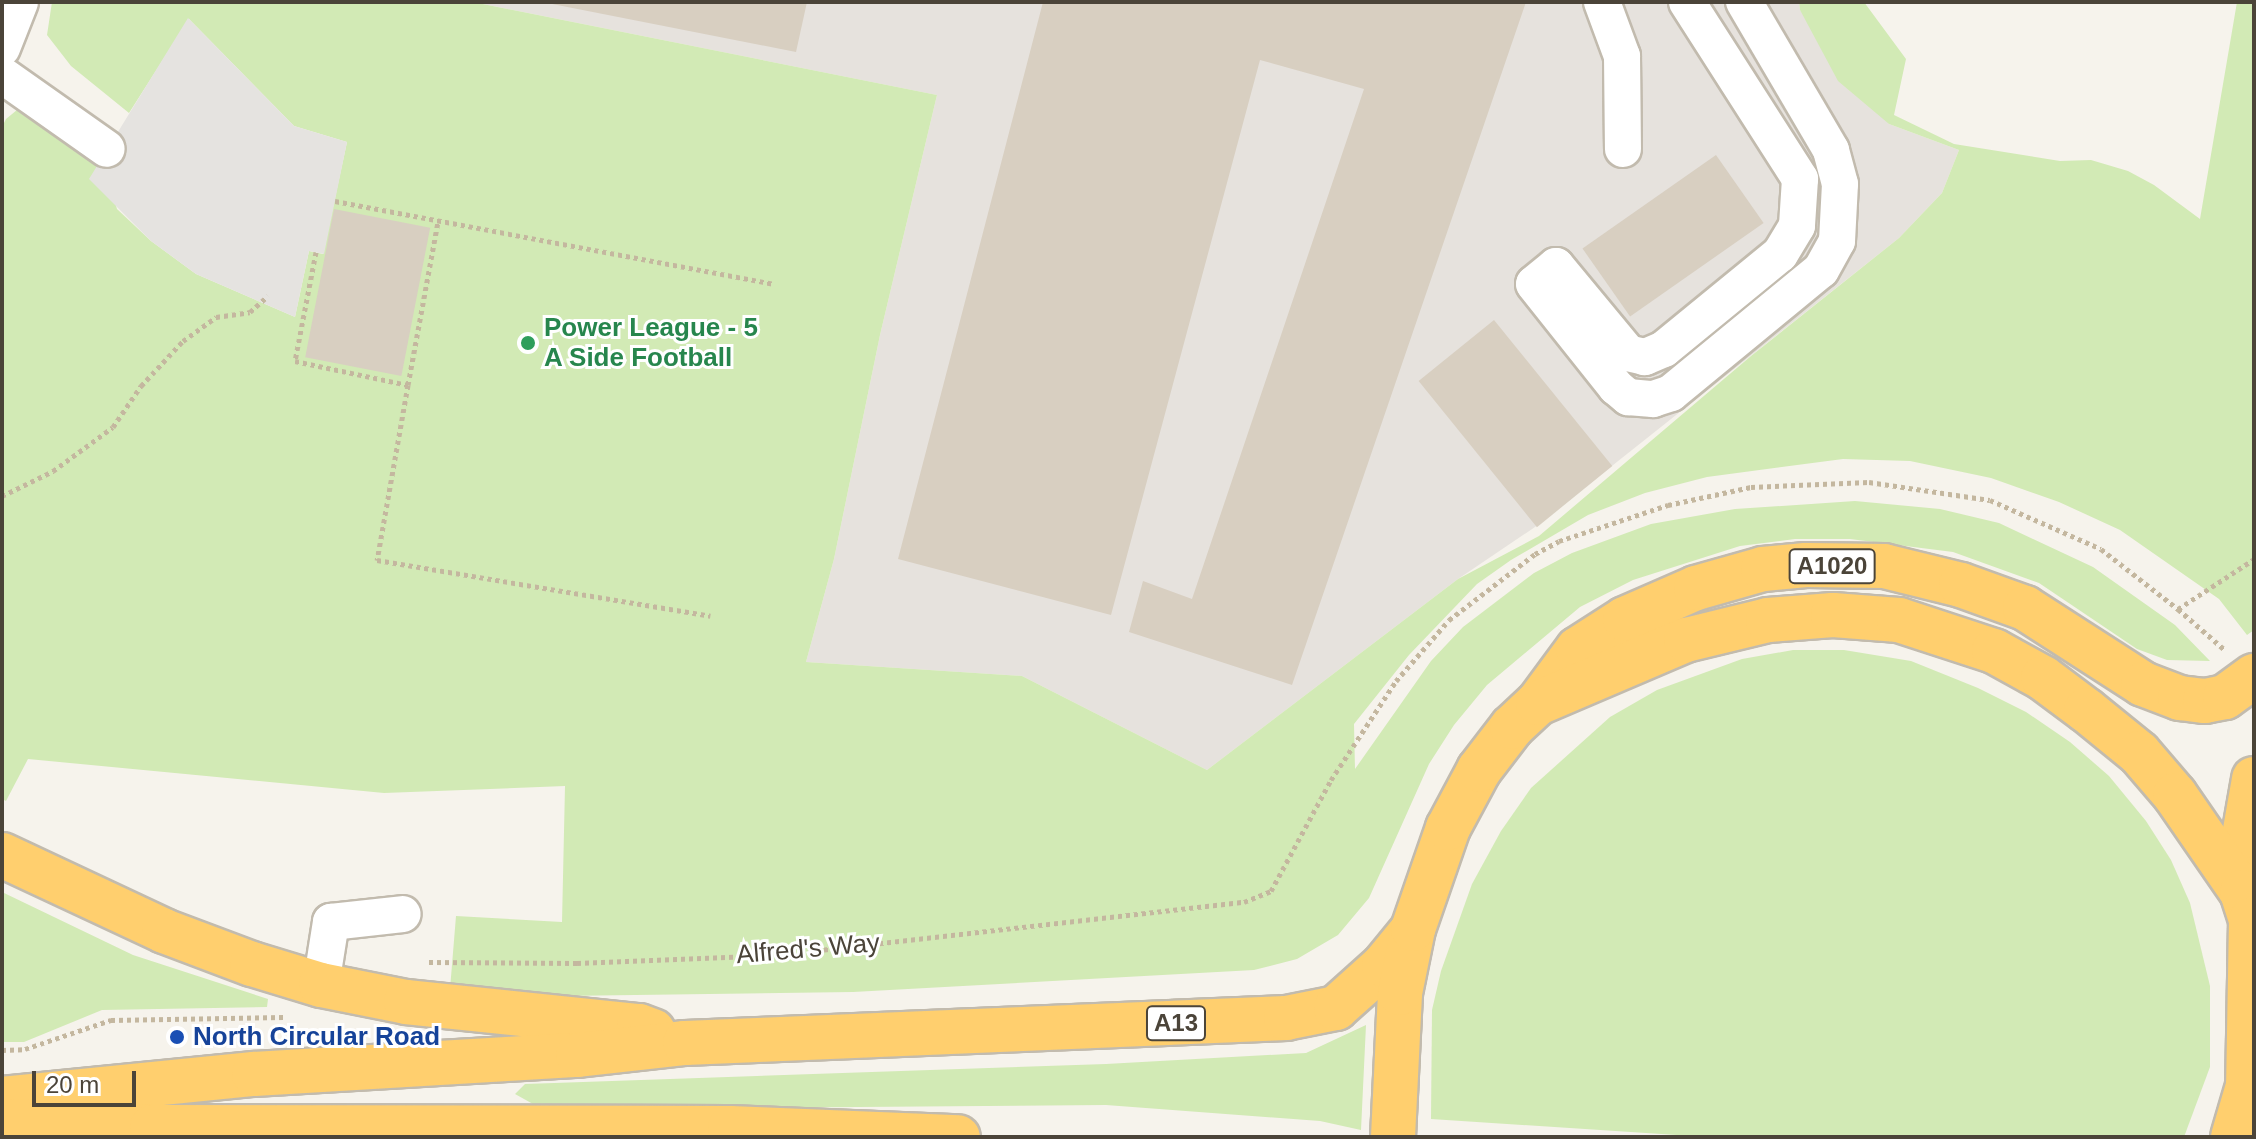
<!DOCTYPE html>
<style>
body{margin:0}
#map{position:relative;width:2256px;height:1139px;overflow:hidden;background:#f6f3ec;font-family:Arial,sans-serif}
div>[style]{position:absolute}
.industrial>*{inset:0;background:#e6e2dd}
.green>*{inset:0;background:#d2eab5}
.parking>*{inset:0;background:#e5e3e0}
.building>*{inset:0;background:#d8cfc1;transform-origin:0 0}
.path>*{height:5px;margin-top:-2.5px;transform-origin:0;background:repeating-linear-gradient(90deg,#c4b79f 0 4px,transparent 0 8px)}
.roads{filter:drop-shadow(2px 0 #c2bbae) drop-shadow(-2px 0 #c2bbae) drop-shadow(0 2px #c2bbae) drop-shadow(0 -2px #c2bbae)}
.minor>*{height:36px;margin:-18px;padding:0 18px;transform-origin:18px;border-radius:18px;background:#fff}
.highway>*{height:44px;margin:-22px;padding:0 22px;transform-origin:22px;border-radius:22px;background:#ffcf6e}
.dots>*{width:22px;height:22px;translate:-50% -50%;box-sizing:border-box;border:4px solid #fff;border-radius:50%}
span{translate:-50% -50%;white-space:nowrap;text-align:center;line-height:1.15;-webkit-text-stroke:6px #fff;paint-order:stroke}
.shield-label span{padding:2px 6px;background:#fff;border:2px solid;border-radius:6px;-webkit-text-stroke-width:0}
.shield-label{font-size:24px;color:#4b4439;font-weight:700}
.leisure-label{font-size:26px;color:#27864d;font-weight:700}
.left{translate:0 -50%;text-align:left}
.street-label{font-size:26px;color:#4b4439}
.transit-label{font-size:26px;color:#164399;font-weight:700}
.frame{position:absolute;inset:0;border:4px solid #4b4439;pointer-events:none}
.scale{position:absolute;left:32px;top:1071px;width:104px;height:36px;box-sizing:border-box;border:4px solid #4b4439;border-top:0;padding-left:10px;font-size:24px;line-height:28px;white-space:nowrap;color:#4b4439;-webkit-text-stroke:6px #fff;paint-order:stroke}
</style>
<div id="map">
<div class="industrial">
<i style="clip-path:polygon(473px 2px,1799px 2px,1800px 10px,1889px 124px,1959px 150px,1942px 193px,1899px 238px,1535px 527px,1458px 579px,1207px 770px,1022px 676px,806px 662px,834px 559px,880px 335px,937px 95px)"></i>
</div>
<div class="green">
<i style="clip-path:polygon(52px 2px,473px 2px,937px 95px,880px 335px,834px 559px,806px 662px,1022px 676px,1207px 770px,1458px 579px,1539px 536px,1751px 356px,1899px 238px,1942px 193px,1959px 150px,1889px 124px,1838px 81px,1800px 10px,1799px 2px,1864px 2px,1906px 59px,1894px 115px,1954px 144px,2060px 161px,2091px 160px,2128px 171px,2154px 185px,2200px 219px,2237px 2px,2254px 2px,2254px 630px,2247px 635px,2219px 599px,2120px 530px,2059px 502px,1991px 478px,1910px 461px,1843px 459px,1707px 477px,1645px 493px,1588px 515px,1511px 560px,1477px 584px,1409px 655px,1354px 724px,1355px 769px,1431px 661px,1463px 627px,1534px 573px,1572px 553px,1651px 524px,1735px 509px,1855px 501px,1940px 509px,1999px 523px,2093px 567px,2175px 625px,2210px 661px,2167px 660px,2137px 649px,2039px 583px,1953px 552px,1850px 539px,1795px 539px,1740px 546px,1633px 580px,1580px 607px,1487px 685px,1454px 725px,1429px 764px,1369px 898px,1338px 935px,1297px 959px,1254px 970px,853px 992px,562px 996px,450px 989px,456px 916px,562px 922px,565px 786px,384px 793px,28px 759px,6px 801px,2px 799px,2px 127px,6px 119px,23px 105px,102px 158px,117px 209px,151px 241px,196px 274px,295px 317px,309px 251px,323px 254px,347px 142px,294px 126px,189px 19px,129px 113px,71px 66px,47px 35px)"></i>
<i style="clip-path:polygon(1793px 650px,1844px 650px,1911px 661px,1978px 688px,2026px 712px,2070px 742px,2109px 776px,2146px 821px,2171px 860px,2190px 903px,2210px 986px,2210px 1067px,2184px 1137px,1707px 1137px,1431px 1119px,1432px 1010px,1441px 971px,1472px 884px,1501px 831px,1531px 788px,1610px 717px,1657px 690px,1742px 659px)"></i>
<i style="clip-path:polygon(2px 892px,133px 955px,268px 999px,267px 1007px,102px 1010px,24px 1042px,2px 1042px)"></i>
<i style="clip-path:polygon(1366px 1025px,1361px 1130px,1320px 1121px,1106px 1105px,746px 1108px,533px 1104px,515px 1094px,525px 1084px,1106px 1064px,1306px 1053px)"></i>
</div>
<div class="parking">
<i style="clip-path:polygon(188px 18px,294px 126px,347px 142px,324px 254px,309px 251px,295px 317px,196px 274px,151px 241px,89px 179px)"></i>
</div>
<div class="building">
<i style="clip-path:polygon(542px 2px,807px 2px,796px 52px)"></i>
<i style="clip-path:polygon(1043px 2px,1526px 2px,1292px 685px,1129px 632px,1143px 581px,1192px 599px,1364px 89px,1260px 60px,1111px 615px,898px 559px)"></i>
<i style="left:1716px;top:155px;width:83px;height:163px;rotate:55deg"></i>
<i style="left:334px;top:209px;width:98px;height:151px;rotate:11deg"></i>
<i style="left:1494px;top:320px;width:188px;height:97px;rotate:51deg"></i>
</div>
<div class="path">
<i style="left:335px;top:201px;width:446px;rotate:10.7deg"></i>
<i style="left:316px;top:252px;width:111px;rotate:100.9deg"></i>
<i style="left:295px;top:361px;width:116px;rotate:12deg"></i>
<i style="left:408px;top:385px;width:167px;rotate:-79.6deg"></i>
<i style="left:408px;top:385px;width:178px;rotate:100deg"></i>
<i style="left:377px;top:560px;width:338px;rotate:9.5deg"></i>
<i style="left:2px;top:496px;width:57px;rotate:-26.1deg"></i>
<i style="left:53px;top:471px;width:74px;rotate:-36.3deg"></i>
<i style="left:113px;top:427px;width:50px;rotate:-55.7deg"></i>
<i style="left:141px;top:386px;width:62px;rotate:-47deg"></i>
<i style="left:183px;top:341px;width:41px;rotate:-36deg"></i>
<i style="left:216px;top:317px;width:34px;rotate:-8deg"></i>
<i style="left:250px;top:312px;width:24px;rotate:-42deg"></i>
<i style="left:2178px;top:609px;width:91px;rotate:-33.3deg"></i>
<i style="left:429px;top:962px;width:148px;rotate:0.4deg"></i>
<i style="left:577px;top:963px;width:199px;rotate:-2.3deg"></i>
<i style="left:776px;top:955px;width:471px;rotate:-6.5deg"></i>
<i style="left:1244px;top:902px;width:29px;rotate:-22deg"></i>
<i style="left:1271px;top:891px;width:126px;rotate:-61.6deg"></i>
<i style="left:1331px;top:780px;width:118px;rotate:-56.7deg"></i>
<i style="left:1396px;top:681px;width:81px;rotate:-49deg"></i>
<i style="left:1449px;top:620px;width:108px;rotate:-37.5deg"></i>
<i style="left:1535px;top:554px;width:27px;rotate:-28deg"></i>
<i style="left:1559px;top:541px;width:115px;rotate:-18.3deg"></i>
<i style="left:1668px;top:505px;width:85px;rotate:-12.2deg"></i>
<i style="left:1751px;top:487px;width:118px;rotate:-2.4deg"></i>
<i style="left:1869px;top:482px;width:122px;rotate:8.5deg"></i>
<i style="left:1990px;top:500px;width:121px;rotate:23.8deg"></i>
<i style="left:2101px;top:549px;width:98px;rotate:37.9deg"></i>
<i style="left:2178px;top:609px;width:62px;rotate:41.1deg"></i>
<i style="left:2px;top:1050px;width:23px;rotate:-2deg"></i>
<i style="left:25px;top:1049px;width:91px;rotate:-18.6deg"></i>
<i style="left:111px;top:1020px;width:173px;rotate:-1deg"></i>
</div>
<div class="roads">
<div class="minor">
<i style="left:1602px;top:2px;width:58px;rotate:69.7deg"></i>
<i style="left:1622px;top:56px;width:93px;rotate:89.4deg"></i>
<i style="left:1687px;top:2px;width:210px;rotate:57.4deg"></i>
<i style="left:1800px;top:179px;width:47px;rotate:93.7deg"></i>
<i style="left:1797px;top:226px;width:33px;rotate:121deg"></i>
<i style="left:1780px;top:254px;width:150px;rotate:140.7deg"></i>
<i style="left:1664px;top:349px;width:21px;rotate:157deg"></i>
<i style="left:1645px;top:357px;width:17px;rotate:-167deg"></i>
<i style="left:1628px;top:353px;width:113px;rotate:-129.6deg"></i>
<i style="left:1556px;top:266px;width:28px;rotate:141deg"></i>
<i style="left:1534px;top:284px;width:132px;rotate:51.5deg"></i>
<i style="left:1616px;top:387px;width:16px;rotate:40deg"></i>
<i style="left:1628px;top:397px;width:25px;rotate:5deg"></i>
<i style="left:1653px;top:399px;width:19px;rotate:-18deg"></i>
<i style="left:1671px;top:393px;width:194px;rotate:-39.4deg"></i>
<i style="left:1821px;top:270px;width:33px;rotate:-61deg"></i>
<i style="left:1837px;top:241px;width:57px;rotate:-87deg"></i>
<i style="left:1840px;top:184px;width:35px;rotate:-105deg"></i>
<i style="left:1831px;top:150px;width:172px;rotate:-120.4deg"></i>
<i style="left:2px;top:48px;width:49px;rotate:-68.6deg"></i>
<i style="left:2px;top:75px;width:128px;rotate:35.2deg"></i>
<i style="left:321px;top:985px;width:64px;rotate:-81deg"></i>
<i style="left:331px;top:922px;width:72px;rotate:-6.3deg"></i>
</div>
<div class="highway">
<i style="left:1538px;top:703px;width:67px;rotate:-53.5deg"></i>
<i style="left:1578px;top:649px;width:56px;rotate:-32.6deg"></i>
<i style="left:1625px;top:619px;width:77px;rotate:-23.6deg"></i>
<i style="left:1696px;top:588px;width:70px;rotate:-15.8deg"></i>
<i style="left:1763px;top:569px;width:43px;rotate:-5.3deg"></i>
<i style="left:1806px;top:565px;width:78px;rotate:0.7deg"></i>
<i style="left:1884px;top:566px;width:79px;rotate:13.9deg"></i>
<i style="left:1961px;top:585px;width:68px;rotate:19.8deg"></i>
<i style="left:2025px;top:608px;width:140px;rotate:32.8deg"></i>
<i style="left:2143px;top:684px;width:40px;rotate:21deg"></i>
<i style="left:2180px;top:698px;width:25px;rotate:7deg"></i>
<i style="left:2205px;top:701px;width:20px;rotate:-11deg"></i>
<i style="left:2225px;top:697px;width:36px;rotate:-36deg"></i>
<i style="left:2px;top:855px;width:179px;rotate:25.1deg"></i>
<i style="left:164px;top:931px;width:94px;rotate:20.6deg"></i>
<i style="left:252px;top:964px;width:72px;rotate:16.9deg"></i>
<i style="left:321px;top:985px;width:87px;rotate:11.3deg"></i>
<i style="left:406px;top:1002px;width:234px;rotate:5.9deg"></i>
<i style="left:639px;top:1026px;width:15px;rotate:20deg"></i>
<i style="left:2242px;top:892px;width:56px;rotate:-88deg"></i>
<i style="left:2244px;top:836px;width:58px;rotate:-80deg"></i>
<i style="left:2px;top:1099px;width:253px;rotate:-5.7deg"></i>
<i style="left:254px;top:1074px;width:325px;rotate:-3.4deg"></i>
<i style="left:578px;top:1055px;width:108px;rotate:-6.4deg"></i>
<i style="left:685px;top:1043px;width:602px;rotate:-2.38deg"></i>
<i style="left:1286px;top:1018px;width:51px;rotate:-11.3deg"></i>
<i style="left:1336px;top:1008px;width:64px;rotate:-41.9deg"></i>
<i style="left:1384px;top:965px;width:43px;rotate:-50.7deg"></i>
<i style="left:8px;top:1121px;width:144px;rotate:2.4deg"></i>
<i style="left:152px;top:1127px;width:578px;rotate:0.1deg"></i>
<i style="left:730px;top:1128px;width:228px;rotate:2.3deg"></i>
<i style="left:1393px;top:1137px;width:144px;rotate:-87.2deg"></i>
<i style="left:1400px;top:993px;width:65px;rotate:-78.5deg"></i>
<i style="left:1413px;top:929px;width:107px;rotate:-70.9deg"></i>
<i style="left:1448px;top:828px;width:66px;rotate:-61.9deg"></i>
<i style="left:1479px;top:770px;width:54px;rotate:-52.5deg"></i>
<i style="left:1512px;top:727px;width:35px;rotate:-43deg"></i>
<i style="left:1538px;top:703px;width:161px;rotate:-23.1deg"></i>
<i style="left:1686px;top:640px;width:84px;rotate:-13.7deg"></i>
<i style="left:1768px;top:620px;width:65px;rotate:-4.4deg"></i>
<i style="left:1833px;top:615px;width:66px;rotate:4.3deg"></i>
<i style="left:1899px;top:620px;width:100px;rotate:18.1deg"></i>
<i style="left:1994px;top:651px;width:56px;rotate:28.9deg"></i>
<i style="left:2043px;top:678px;width:54px;rotate:36.7deg"></i>
<i style="left:2086px;top:710px;width:68px;rotate:39.1deg"></i>
<i style="left:2139px;top:753px;width:55px;rotate:49.4deg"></i>
<i style="left:2175px;top:795px;width:118px;rotate:55.4deg"></i>
<i style="left:2242px;top:892px;width:29px;rotate:72deg"></i>
<i style="left:2251px;top:920px;width:166px;rotate:91deg"></i>
<i style="left:2248px;top:1086px;width:53px;rotate:106.4deg"></i>
</div>
</div>
<div class="dots">
<i style="left:528px;top:343px;background:#2e9e5b"></i>
<i style="left:177px;top:1037px;background:#1a4fb4"></i>
</div>
<div class="shield-label">
<span style="left:1832px;top:566px">A1020</span>
<span style="left:1176px;top:1023px">A13</span>
</div>
<div class="leisure-label">
<span class="left" style="left:544px;top:343px">Power League - 5<br>A Side Football</span>
</div>
<div class="street-label">
<span style="left:808px;top:949px;rotate:-5deg">Alfred's Way</span>
</div>
<div class="transit-label">
<span class="left" style="left:193px;top:1037px">North Circular Road</span>
</div>
<div class="frame"></div>
<div class="scale">20 m</div>
</div>
